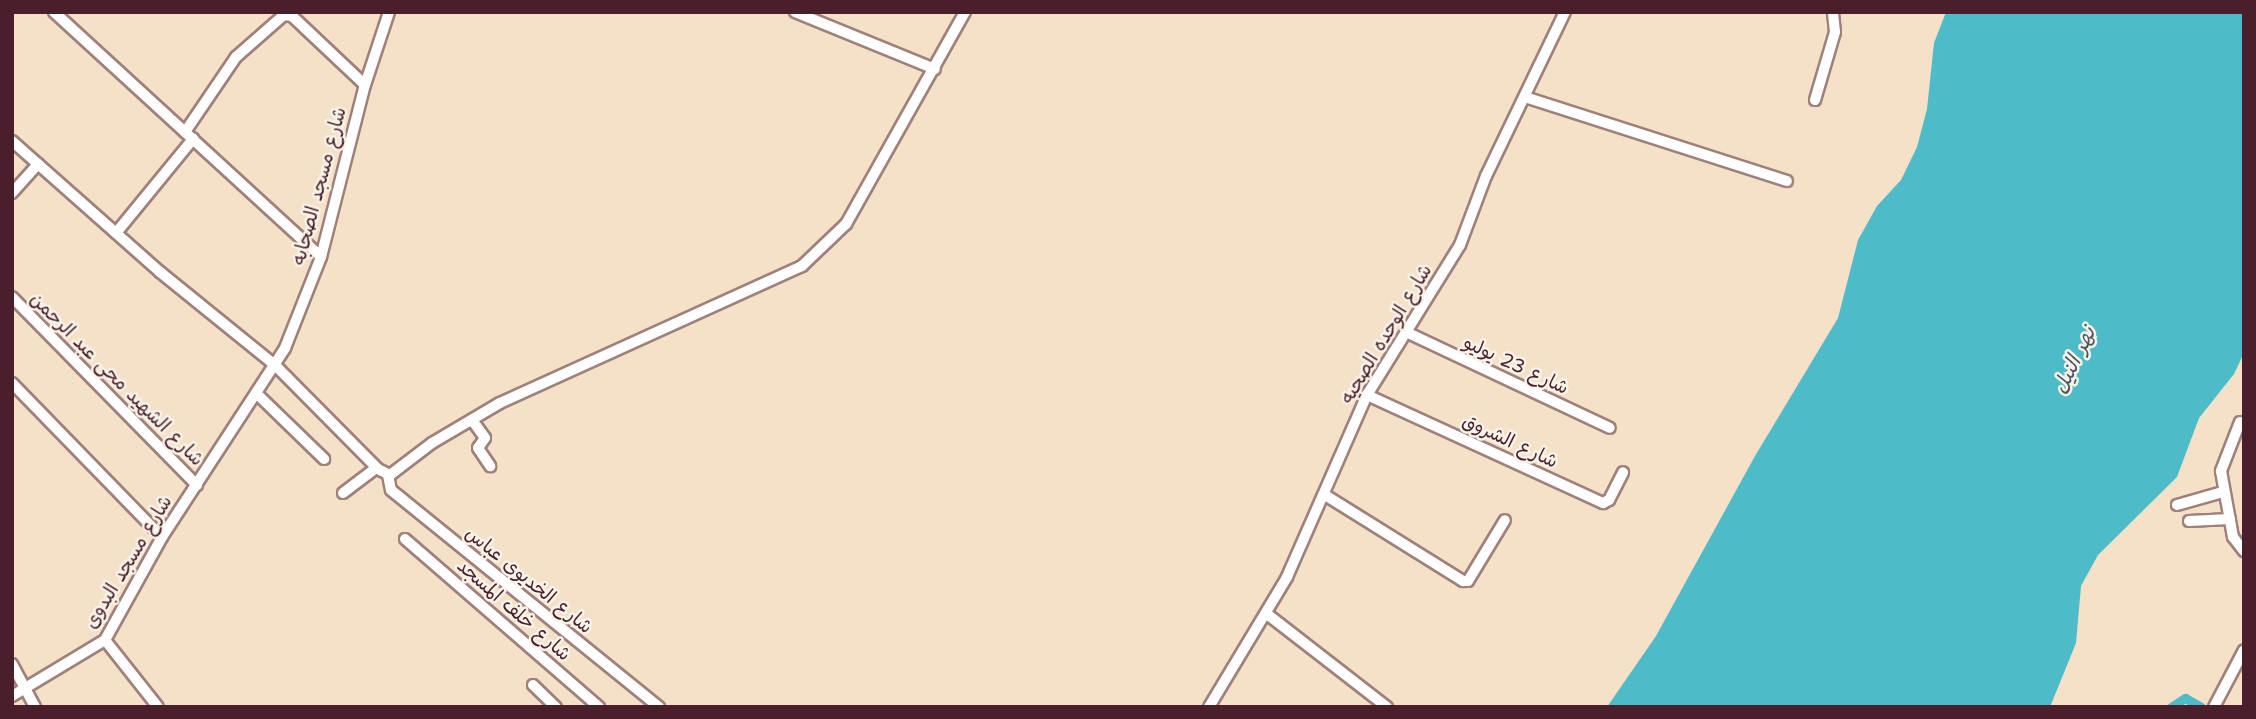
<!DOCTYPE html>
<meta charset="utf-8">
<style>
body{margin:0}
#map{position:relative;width:2256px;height:719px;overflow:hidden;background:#f5e0c8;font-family:"Shantell Sans","Playpen Sans Arabic",sans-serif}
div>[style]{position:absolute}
.water>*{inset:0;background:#4ebbc8}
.canal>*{height:9px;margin:-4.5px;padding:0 4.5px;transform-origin:4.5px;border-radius:4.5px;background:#4ebbc8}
.roads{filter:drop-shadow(2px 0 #a0807a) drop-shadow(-2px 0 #a0807a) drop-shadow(0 2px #a0807a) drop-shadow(0 -2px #a0807a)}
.minor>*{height:10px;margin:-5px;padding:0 5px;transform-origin:5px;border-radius:5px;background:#fff}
span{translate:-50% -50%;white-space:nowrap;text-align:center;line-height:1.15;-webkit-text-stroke:5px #f7f3e8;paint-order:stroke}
.street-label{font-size:19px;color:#4a1f2b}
.water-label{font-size:21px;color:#4b5662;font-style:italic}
.frame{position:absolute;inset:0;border:14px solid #4a1f2b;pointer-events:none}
</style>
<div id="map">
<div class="water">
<i style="clip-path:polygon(1946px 12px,2244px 12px,2244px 353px,2234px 374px,2199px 418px,2177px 477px,2098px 555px,2081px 586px,2076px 643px,2050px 707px,1607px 707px,1656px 636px,1755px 456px,1838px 318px,1858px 240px,1877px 206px,1901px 180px,1917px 147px,1927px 109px,1934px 43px)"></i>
</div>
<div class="canal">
<i style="left:2171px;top:707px;width:17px;rotate:-33deg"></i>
<i style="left:2185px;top:698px;width:18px;rotate:29deg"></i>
</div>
<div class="roads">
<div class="minor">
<i style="left:54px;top:12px;width:362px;rotate:42.5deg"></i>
<i style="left:795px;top:12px;width:151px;rotate:22.2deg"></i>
<i style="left:1525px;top:97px;width:275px;rotate:17.8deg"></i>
<i style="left:1815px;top:100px;width:71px;rotate:-73.6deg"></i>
<i style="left:1835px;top:32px;width:20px;rotate:-96deg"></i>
<i style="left:185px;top:132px;width:91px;rotate:-55.8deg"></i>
<i style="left:236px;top:57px;width:64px;rotate:-41.2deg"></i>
<i style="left:284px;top:15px;width:8px;rotate:7deg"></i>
<i style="left:292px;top:16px;width:100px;rotate:43.4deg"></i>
<i style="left:12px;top:141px;width:198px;rotate:41.5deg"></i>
<i style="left:160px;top:272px;width:148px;rotate:39deg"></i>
<i style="left:275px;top:365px;width:145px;rotate:45.3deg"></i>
<i style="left:12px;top:193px;width:39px;rotate:-48deg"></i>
<i style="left:116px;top:233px;width:122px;rotate:-50.7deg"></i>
<i style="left:12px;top:297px;width:264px;rotate:45.5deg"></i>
<i style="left:1406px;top:332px;width:225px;rotate:25.2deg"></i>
<i style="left:12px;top:383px;width:215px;rotate:45.8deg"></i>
<i style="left:256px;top:393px;width:95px;rotate:44.1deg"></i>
<i style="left:1367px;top:395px;width:260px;rotate:24.6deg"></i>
<i style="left:1603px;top:503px;width:7px;rotate:-27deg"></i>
<i style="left:1609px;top:500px;width:31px;rotate:-63deg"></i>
<i style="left:472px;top:420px;width:22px;rotate:54deg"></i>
<i style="left:485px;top:438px;width:12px;rotate:125deg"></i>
<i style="left:478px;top:448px;width:22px;rotate:56deg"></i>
<i style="left:2240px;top:422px;width:53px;rotate:111.2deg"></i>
<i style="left:2221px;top:471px;width:67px;rotate:79.7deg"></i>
<i style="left:2233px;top:537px;width:18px;rotate:52deg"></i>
<i style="left:388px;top:475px;width:15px;rotate:79deg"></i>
<i style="left:391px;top:490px;width:345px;rotate:39deg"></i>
<i style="left:343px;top:493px;width:41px;rotate:-37.1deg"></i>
<i style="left:376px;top:468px;width:16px;rotate:27deg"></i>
<i style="left:390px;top:475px;width:53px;rotate:-37.3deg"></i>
<i style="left:432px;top:443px;width:79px;rotate:-30.5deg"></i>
<i style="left:500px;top:403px;width:332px;rotate:-24.4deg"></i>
<i style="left:802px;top:266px;width:61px;rotate:-43.7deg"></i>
<i style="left:846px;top:224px;width:243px;rotate:-60.7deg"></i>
<i style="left:1325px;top:495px;width:163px;rotate:31.9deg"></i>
<i style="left:1463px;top:581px;width:5px"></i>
<i style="left:1468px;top:581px;width:71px;rotate:-58.8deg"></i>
<i style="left:2177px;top:505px;width:48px;rotate:-15.8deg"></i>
<i style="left:2189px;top:521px;width:41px;rotate:-2.8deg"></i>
<i style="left:405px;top:539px;width:257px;rotate:40.9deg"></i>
<i style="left:1267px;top:614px;width:152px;rotate:37.8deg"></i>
<i style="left:105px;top:640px;width:85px;rotate:51.7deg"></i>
<i style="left:12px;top:664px;width:49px;rotate:61.9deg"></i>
<i style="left:533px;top:685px;width:32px;rotate:44deg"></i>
<i style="left:12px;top:696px;width:109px;rotate:-31.1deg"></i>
<i style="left:105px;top:640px;width:118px;rotate:-61deg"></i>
<i style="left:162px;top:537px;width:225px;rotate:-56.9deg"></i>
<i style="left:285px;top:348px;width:98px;rotate:-68.4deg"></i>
<i style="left:321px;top:257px;width:178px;rotate:-75.7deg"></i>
<i style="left:365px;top:85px;width:77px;rotate:-71.8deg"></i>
<i style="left:1209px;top:707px;width:152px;rotate:-59deg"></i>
<i style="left:1287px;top:577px;width:199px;rotate:-66.3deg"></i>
<i style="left:1367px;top:395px;width:176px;rotate:-58.2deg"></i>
<i style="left:1460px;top:245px;width:74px;rotate:-69.4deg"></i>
<i style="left:1486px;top:176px;width:182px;rotate:-64.3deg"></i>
<i style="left:2214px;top:707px;width:64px;rotate:-62.2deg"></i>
</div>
</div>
<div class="street-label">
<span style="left:319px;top:186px;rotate:-75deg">شارع مسجد الصحابه</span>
<span style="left:1386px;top:334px;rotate:-59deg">شارع الوحده الصحيه</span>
<span style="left:1516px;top:365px;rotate:25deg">شارع 23 يوليو</span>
<span style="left:117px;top:379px;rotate:45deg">شارع الشهيد محى عبد الرحمن</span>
<span style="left:1510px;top:441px;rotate:25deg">شارع الشروق</span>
<span style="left:128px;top:562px;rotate:-59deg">شارع مسجد البدوى</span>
<span style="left:529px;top:580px;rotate:39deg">شارع الخديوى عباس</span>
<span style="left:514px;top:610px;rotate:41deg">شارع خلف المسجد</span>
</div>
<div class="water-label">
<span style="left:2074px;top:360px;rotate:-64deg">نهر النيل</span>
</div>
<div class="frame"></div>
</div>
